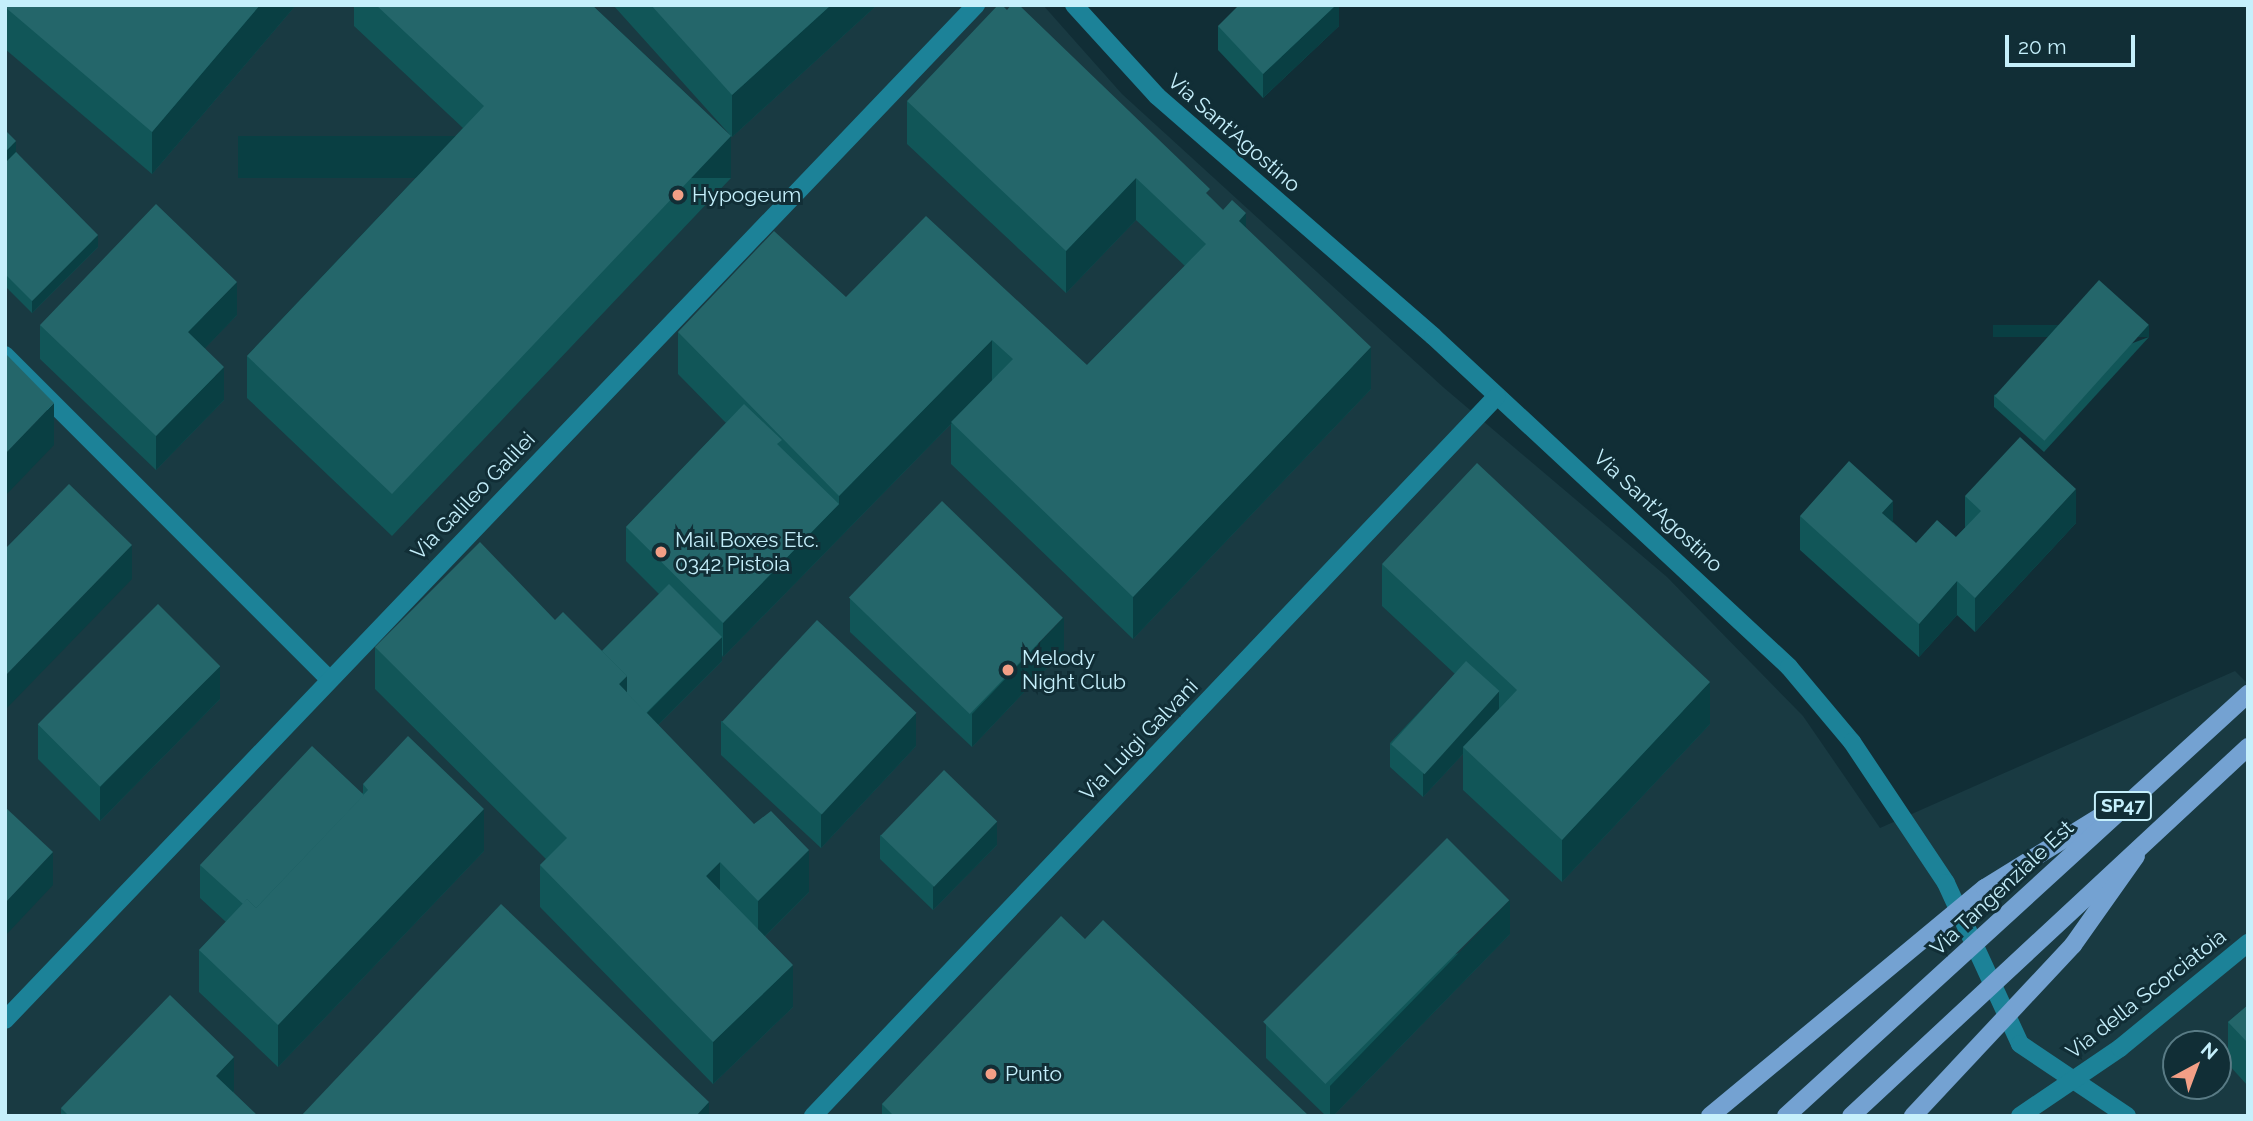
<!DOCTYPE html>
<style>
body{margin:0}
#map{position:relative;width:2253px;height:1121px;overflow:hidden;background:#112e36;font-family:Raleway,sans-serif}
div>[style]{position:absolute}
.built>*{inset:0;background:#193a42}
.minor>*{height:18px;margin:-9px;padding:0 9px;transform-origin:9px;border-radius:9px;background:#1c8298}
.major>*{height:18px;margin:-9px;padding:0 9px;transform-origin:9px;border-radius:9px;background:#74a2d2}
.wall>*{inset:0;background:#115658}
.shaded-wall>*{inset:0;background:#093f43;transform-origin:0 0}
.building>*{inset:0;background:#24666a;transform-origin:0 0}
.dots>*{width:19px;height:19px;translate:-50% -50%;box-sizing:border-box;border:4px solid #112e36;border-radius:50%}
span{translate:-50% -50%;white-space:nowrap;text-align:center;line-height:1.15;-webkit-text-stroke:6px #112e36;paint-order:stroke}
.shield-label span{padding:2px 5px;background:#112e36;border:2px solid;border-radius:5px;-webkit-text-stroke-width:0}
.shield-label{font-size:19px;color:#c5effb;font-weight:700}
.street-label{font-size:21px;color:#c5effb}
.poi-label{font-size:21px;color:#c5effb}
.left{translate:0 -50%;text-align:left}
.frame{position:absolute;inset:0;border:7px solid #c5effb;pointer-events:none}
.north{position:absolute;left:2162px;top:1030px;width:70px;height:70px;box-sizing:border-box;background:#112e36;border:2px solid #597b85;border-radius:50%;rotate:41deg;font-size:19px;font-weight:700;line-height:28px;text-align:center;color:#c5effb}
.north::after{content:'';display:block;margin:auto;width:24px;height:32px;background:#f39f86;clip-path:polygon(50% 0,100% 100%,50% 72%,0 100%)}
.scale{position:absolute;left:2005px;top:35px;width:130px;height:32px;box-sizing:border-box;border:4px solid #c5effb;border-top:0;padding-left:9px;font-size:21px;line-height:24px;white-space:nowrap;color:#c5effb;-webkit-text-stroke:5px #112e36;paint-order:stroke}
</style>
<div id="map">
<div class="built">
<i style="clip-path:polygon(evenodd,5px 5px,1043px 5px,1122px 94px,1443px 387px,1667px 577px,1803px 716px,1880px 828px,2235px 671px,2248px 684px,2248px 1116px,5px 1116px,5px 5px,2176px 1044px,2218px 1044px,2218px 1086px,2176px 1086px,2176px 1044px)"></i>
</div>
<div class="minor">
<i style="left:1074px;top:5px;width:123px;rotate:47.6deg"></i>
<i style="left:1157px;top:96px;width:366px;rotate:41deg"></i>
<i style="left:1433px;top:336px;width:486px;rotate:42.9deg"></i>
<i style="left:1789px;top:667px;width:98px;rotate:50deg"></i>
<i style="left:1852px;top:742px;width:169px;rotate:56.3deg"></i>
<i style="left:1946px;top:883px;width:177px;rotate:65.3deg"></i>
<i style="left:2020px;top:1044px;width:129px;rotate:33.9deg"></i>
<i style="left:5px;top:355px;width:458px;rotate:45deg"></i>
<i style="left:5px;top:1020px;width:1405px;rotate:-46.27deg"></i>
<i style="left:813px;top:1116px;width:993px;rotate:-46.47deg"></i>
<i style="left:2020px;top:1116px;width:121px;rotate:-34.2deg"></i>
<i style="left:2120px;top:1048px;width:166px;rotate:-39.4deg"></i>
</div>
<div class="major">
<i style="left:1710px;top:1116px;width:357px;rotate:-39.7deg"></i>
<i style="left:1985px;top:888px;width:137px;rotate:-31.8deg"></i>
<i style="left:1786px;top:1116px;width:626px;rotate:-42.41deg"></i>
<i style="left:1851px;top:1116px;width:542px;rotate:-42.91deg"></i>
<i style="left:1913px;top:1116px;width:234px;rotate:-46.9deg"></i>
<i style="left:2073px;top:945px;width:109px;rotate:-54.7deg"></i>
</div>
<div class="wall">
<i style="clip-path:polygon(5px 5px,296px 5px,152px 174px,5px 49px)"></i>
<i style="clip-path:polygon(354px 5px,592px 5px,731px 136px,613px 5px,877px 5px,732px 137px,731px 136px,731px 178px,392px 536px,247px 398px,247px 356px,463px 128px,354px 26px)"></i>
<i style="clip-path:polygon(1339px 5px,1339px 26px,1263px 98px,1218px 50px,1218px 26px)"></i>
<i style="clip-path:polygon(907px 101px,1210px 197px,1223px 210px,1246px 228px,1371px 389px,1133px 639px,951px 464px,951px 424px,723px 657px,722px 655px,722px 661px,658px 725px,809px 892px,765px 936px,793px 1007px,713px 1084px,540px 907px,540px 865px,546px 859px,375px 689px,375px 647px,555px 620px,602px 651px,659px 594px,626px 561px,626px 527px,726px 423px,678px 374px,678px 332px,846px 297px,1087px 365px,1185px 266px,1136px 220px,1066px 293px,907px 144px)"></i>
<i style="clip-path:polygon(5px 130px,16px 152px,98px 247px,32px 313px,5px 286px)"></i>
<i style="clip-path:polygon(237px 315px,205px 348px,224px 400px,156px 470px,40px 359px,40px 325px)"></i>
<i style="clip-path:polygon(2149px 337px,2044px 452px,1994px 407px,1994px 395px)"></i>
<i style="clip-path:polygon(1965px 496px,2076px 523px,1975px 632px,1957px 615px,1919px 657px,1800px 550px,1800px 516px,1893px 522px,1916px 543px,1956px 537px,1965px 528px)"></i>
<i style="clip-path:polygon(1382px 564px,1710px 724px,1562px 882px,1463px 790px,1463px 754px,1423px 797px,1390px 767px,1390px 743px,1455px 674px,1382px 606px)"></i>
<i style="clip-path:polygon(850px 598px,1064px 650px,972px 747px,850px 632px)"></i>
<i style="clip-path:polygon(220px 699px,100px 821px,38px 759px,38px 725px)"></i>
<i style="clip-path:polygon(721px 721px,916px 746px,821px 848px,721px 755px)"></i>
<i style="clip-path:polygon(363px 784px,484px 851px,278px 1067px,199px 992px,199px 950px,226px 922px,200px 898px,200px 865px,363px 793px)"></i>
<i style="clip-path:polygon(880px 835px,997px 845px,933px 910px,880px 859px)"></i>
<i style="clip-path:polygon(1510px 934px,1333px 1116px,1326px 1116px,1266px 1058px,1266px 1024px)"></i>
<i style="clip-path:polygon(1085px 939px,1309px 1116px,882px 1116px,882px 1104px)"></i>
<i style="clip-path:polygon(2248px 1005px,2248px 1086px,2228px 1064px,2228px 1022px)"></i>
<i style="clip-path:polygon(234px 1091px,233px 1092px,257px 1116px,61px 1116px,61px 1108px)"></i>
</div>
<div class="shaded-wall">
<i style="clip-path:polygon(260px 5px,296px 5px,152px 174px,152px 132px)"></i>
<i style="clip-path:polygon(831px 5px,877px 5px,732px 137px,732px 95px)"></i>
<i style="clip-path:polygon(1336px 5px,1339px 5px,1339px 26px,1263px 98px,1263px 74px)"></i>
<i style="left:731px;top:136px;width:42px;height:493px;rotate:90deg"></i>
<i style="clip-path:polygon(16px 141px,16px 165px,5px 175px,5px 152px)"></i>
<i style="clip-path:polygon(1136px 178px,1136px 220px,1066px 293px,1066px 251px)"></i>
<i style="clip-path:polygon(1246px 213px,1246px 255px,1239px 221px)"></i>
<i style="clip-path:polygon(98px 235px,98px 247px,32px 313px,32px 301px)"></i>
<i style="clip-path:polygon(237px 282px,237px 315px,188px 366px,188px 332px)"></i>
<i style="left:2149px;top:325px;width:12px;height:156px;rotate:90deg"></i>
<i style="clip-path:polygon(992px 340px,992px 382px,723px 657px,723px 623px,839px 504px,839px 496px)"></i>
<i style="clip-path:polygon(1371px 347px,1371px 389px,1133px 639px,1133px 597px)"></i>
<i style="clip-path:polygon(224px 367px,224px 400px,156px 470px,156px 436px)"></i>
<i style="clip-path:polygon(54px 403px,54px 445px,5px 496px,5px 454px)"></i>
<i style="clip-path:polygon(2076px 489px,2076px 523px,1975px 632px,1975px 598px)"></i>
<i style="clip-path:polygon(1893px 501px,1893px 535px,1882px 513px)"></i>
<i style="clip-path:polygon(132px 545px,132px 579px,5px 710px,5px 676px)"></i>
<i style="clip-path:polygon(1957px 581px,1957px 615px,1919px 657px,1919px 624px)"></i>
<i style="clip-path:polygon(1064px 617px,1064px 650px,972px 747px,972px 714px)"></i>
<i style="clip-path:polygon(722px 637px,722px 661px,646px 737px,646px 714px)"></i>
<i style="clip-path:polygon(220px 666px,220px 699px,100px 821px,100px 787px)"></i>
<i style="clip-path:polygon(627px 676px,627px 718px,619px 684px)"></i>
<i style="clip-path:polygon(1710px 682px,1710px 724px,1562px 882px,1562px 840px)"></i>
<i style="clip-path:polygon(1499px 691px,1499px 715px,1463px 747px,1463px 754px,1423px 797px,1423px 774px)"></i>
<i style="clip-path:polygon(916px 713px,916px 746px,821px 848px,821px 814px)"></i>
<i style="clip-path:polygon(484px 809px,484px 851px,278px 1067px,278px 1025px)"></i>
<i style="clip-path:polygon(997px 822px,997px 845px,933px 910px,933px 887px)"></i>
<i style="clip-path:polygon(809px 850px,809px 892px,758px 943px,758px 901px)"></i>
<i style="clip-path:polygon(53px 852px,53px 885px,5px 936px,5px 903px)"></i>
<i style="clip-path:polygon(720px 862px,720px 904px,706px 876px)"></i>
<i style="clip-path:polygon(1510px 900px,1510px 934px,1333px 1116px,1330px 1116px,1330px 1086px)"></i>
<i style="clip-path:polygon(793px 965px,793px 1007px,713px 1084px,713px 1042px)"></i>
<i style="clip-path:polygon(234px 1057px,234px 1091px,216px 1109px,216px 1076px)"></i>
<i style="clip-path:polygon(709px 1102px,709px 1116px,696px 1116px)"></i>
</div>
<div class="building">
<i style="clip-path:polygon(5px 5px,260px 5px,152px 132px,5px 7px)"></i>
<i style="clip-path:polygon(376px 5px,592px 5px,731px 136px,392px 494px,247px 356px,484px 106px)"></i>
<i style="clip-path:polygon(651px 5px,831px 5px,732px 95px)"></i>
<i style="clip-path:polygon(998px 5px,1002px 5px,1007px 10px,1011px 5px,1019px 5px,1210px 189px,1206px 193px,1223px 210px,1232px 200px,1246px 213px,1239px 221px,1371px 347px,1133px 597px,951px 422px,1013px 359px,992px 340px,839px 496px,678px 332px,774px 231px,846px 297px,926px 216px,1087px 365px,1206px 244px,1136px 178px,1066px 251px,907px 101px)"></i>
<i style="clip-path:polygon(1239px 5px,1336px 5px,1263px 74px,1218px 26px)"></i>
<i style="clip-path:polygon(5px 130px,16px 141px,5px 152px)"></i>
<i style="clip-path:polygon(16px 152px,98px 235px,32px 301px,5px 274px,5px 163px)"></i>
<i style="clip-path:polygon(156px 204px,237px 282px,188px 332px,224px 367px,156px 436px,40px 325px)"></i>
<i style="left:2099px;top:280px;width:67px;height:156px;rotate:42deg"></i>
<i style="clip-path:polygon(5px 353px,54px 403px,5px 454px)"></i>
<i style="clip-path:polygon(744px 404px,782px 440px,777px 444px,839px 504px,723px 623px,626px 527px)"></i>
<i style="clip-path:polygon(2020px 437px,2076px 489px,1975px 598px,1957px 581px,1919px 624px,1800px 516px,1849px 461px,1893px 501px,1882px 513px,1916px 543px,1937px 520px,1956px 537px,1981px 511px,1965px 496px)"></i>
<i style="clip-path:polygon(1477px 463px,1710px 682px,1562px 840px,1463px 747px,1517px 690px,1382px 564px)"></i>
<i style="clip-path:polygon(69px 484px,132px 545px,5px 676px,5px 549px)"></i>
<i style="left:942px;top:501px;width:168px;height:134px;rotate:44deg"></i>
<i style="clip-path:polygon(480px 542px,555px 620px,563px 612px,627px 676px,619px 684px,754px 824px,771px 811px,809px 850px,758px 901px,720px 862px,706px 876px,793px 965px,713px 1042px,540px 865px,567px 838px,375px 647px)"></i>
<i style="clip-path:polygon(669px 584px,722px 637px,646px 713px,627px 693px,627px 676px,602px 651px)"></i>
<i style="left:158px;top:604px;width:88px;height:170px;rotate:45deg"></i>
<i style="left:817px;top:620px;width:136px;height:139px;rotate:43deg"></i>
<i style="left:1466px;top:661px;width:45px;height:112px;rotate:42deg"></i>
<i style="clip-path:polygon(408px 736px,484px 809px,278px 1025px,199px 950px,247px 899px,256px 908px,368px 790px,363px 784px)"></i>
<i style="clip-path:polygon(312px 746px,364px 795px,256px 908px,247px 899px,243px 904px,200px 865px)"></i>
<i style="left:944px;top:770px;width:74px;height:91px;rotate:44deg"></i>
<i style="clip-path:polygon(5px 807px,53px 852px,5px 903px)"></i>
<i style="left:1447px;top:838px;width:88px;height:260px;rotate:45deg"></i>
<i style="clip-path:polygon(501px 904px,709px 1102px,696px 1116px,301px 1116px)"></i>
<i style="clip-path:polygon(1061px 916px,1085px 939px,1103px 920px,1309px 1116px,894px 1116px,882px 1104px)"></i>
<i style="clip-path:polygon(170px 995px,234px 1057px,216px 1076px,257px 1115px,69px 1116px,61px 1108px)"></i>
<i style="clip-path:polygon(2248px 1005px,2248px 1043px,2228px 1022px)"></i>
</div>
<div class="dots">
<i style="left:678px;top:195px;background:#f39f86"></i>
<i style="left:661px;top:552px;background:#f39f86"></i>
<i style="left:1008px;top:670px;background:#f39f86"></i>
<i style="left:991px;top:1074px;background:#f39f86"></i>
</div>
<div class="shield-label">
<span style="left:2123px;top:806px">SP47</span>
</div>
<div class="street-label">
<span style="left:1234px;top:133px;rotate:41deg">Via Sant'Agostino</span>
<span style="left:473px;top:496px;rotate:-46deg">Via Galileo Galilei</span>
<span style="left:1658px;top:511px;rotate:43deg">Via Sant'Agostino</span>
<span style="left:1139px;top:740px;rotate:-46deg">Via Luigi Galvani</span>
<span style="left:2002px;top:888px;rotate:-43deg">Via Tangenziale Est</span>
<span style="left:2146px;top:994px;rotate:-38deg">Via della Scorciatoia</span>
</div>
<div class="poi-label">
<span class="left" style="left:692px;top:195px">Hypogeum</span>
<span class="left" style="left:675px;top:552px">Mail Boxes Etc.<br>0342 Pistoia</span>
<span class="left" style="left:1022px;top:670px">Melody<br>Night Club</span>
<span class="left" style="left:1005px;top:1074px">Punto</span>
</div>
<div class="frame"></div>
<div class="north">N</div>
<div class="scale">20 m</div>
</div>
